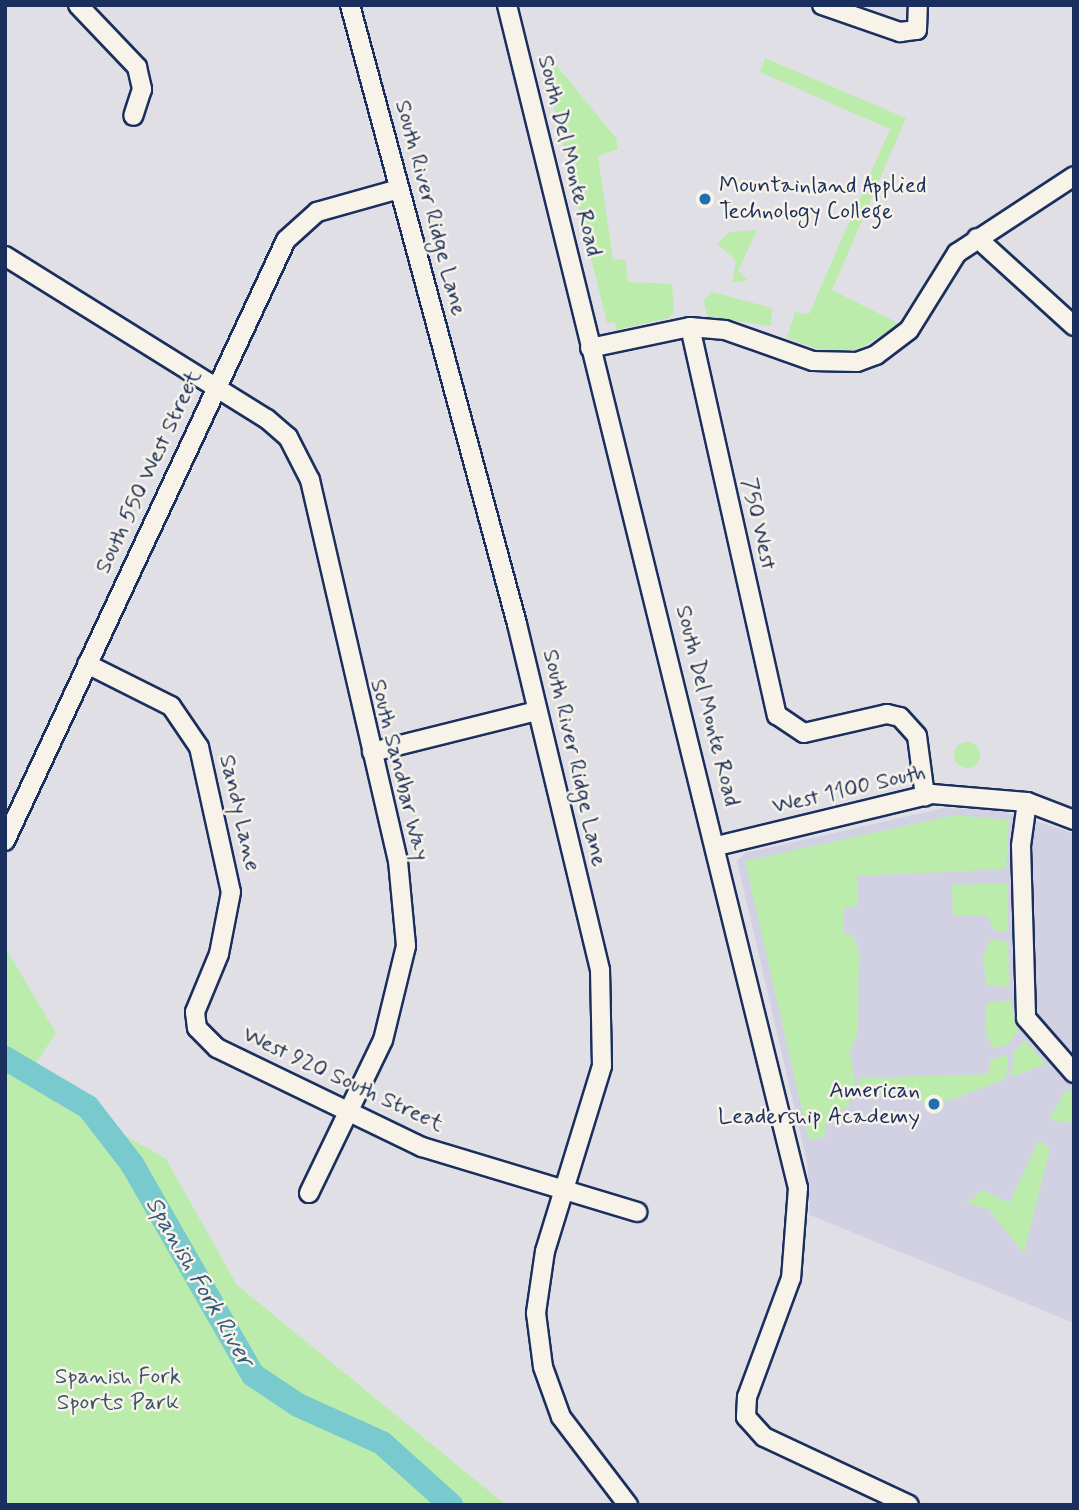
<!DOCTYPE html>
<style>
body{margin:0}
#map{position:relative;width:1079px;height:1510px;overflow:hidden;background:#e1dfe6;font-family:Mynerve,sans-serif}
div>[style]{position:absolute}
.built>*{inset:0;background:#d2d1e4}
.green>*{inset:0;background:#bbecab}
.round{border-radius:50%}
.river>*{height:24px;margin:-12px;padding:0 12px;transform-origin:12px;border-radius:12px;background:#78cace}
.roads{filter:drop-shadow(2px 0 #1b2f5e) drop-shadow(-2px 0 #1b2f5e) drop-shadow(0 2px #1b2f5e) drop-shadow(0 -2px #1b2f5e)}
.minor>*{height:18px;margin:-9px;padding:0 9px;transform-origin:9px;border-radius:9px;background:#f7f3e8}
.dots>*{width:19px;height:19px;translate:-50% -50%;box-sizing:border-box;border:4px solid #f7f3e8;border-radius:50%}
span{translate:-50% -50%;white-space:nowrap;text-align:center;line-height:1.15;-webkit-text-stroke:5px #f7f3e8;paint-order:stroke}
.street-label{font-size:23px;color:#1b2f5e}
.poi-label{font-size:23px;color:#1b2f5e}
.left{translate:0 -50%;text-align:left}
.right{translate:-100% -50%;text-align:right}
.park-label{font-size:23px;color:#3b556d}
.water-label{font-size:24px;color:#32567a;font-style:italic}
.frame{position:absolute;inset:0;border:7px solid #1b2f5e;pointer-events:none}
</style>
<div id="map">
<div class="built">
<i style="clip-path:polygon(944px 808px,999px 810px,1074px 833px,1074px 1323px,810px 1215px,807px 1162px,737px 861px,745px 853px)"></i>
</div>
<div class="green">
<i style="clip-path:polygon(765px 58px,906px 118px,832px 290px,900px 324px,859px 349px,829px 353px,787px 338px,795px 312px,809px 314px,890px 129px,760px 72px)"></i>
<i style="clip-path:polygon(552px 60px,616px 138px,618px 149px,598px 156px,613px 260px,625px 259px,628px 282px,672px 284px,674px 312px,668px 318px,616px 330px,615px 322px,607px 323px,543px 63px)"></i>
<i style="clip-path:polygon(757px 230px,738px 271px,748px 280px,732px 283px,736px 261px,717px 243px,730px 232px)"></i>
<i style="clip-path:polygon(712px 292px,772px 308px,771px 326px,708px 317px,703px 300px)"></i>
<i class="round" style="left:954px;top:742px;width:26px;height:26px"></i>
<i style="clip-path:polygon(955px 815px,1009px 820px,1006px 869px,857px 876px,858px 906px,844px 907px,844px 934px,853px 935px,859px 951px,858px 1032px,850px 1052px,856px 1088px,848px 1106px,828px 1117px,824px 1137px,809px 1140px,745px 861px)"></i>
<i style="clip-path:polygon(1007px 883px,1008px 931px,995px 931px,987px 915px,953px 916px,952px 885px)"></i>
<i style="clip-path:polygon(990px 940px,1008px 941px,1009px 987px,986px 985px,983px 956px)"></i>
<i style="clip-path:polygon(5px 947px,56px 1033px,26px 1078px,166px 1159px,237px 1285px,506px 1505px,5px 1505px)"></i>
<i style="clip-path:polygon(1010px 1000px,1018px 1032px,1007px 1045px,993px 1048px,985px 1032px,987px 1003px)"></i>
<i style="clip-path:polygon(1025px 1040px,1046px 1064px,1011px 1077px,1014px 1052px)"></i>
<i style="clip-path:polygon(1008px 1055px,1006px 1079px,950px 1100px,924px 1105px,919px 1092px,887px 1091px,874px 1100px,860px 1090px,860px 1078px,989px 1074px,989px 1060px)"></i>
<i style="clip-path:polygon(1067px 1088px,1074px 1096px,1074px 1123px,1049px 1120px)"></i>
<i style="clip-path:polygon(1039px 1140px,1050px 1148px,1024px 1253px,988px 1209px,967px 1203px,983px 1190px,1009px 1203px)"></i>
</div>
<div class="river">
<i style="left:5px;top:1058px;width:96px;rotate:30.6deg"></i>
<i style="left:88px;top:1107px;width:72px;rotate:52.3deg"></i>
<i style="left:132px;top:1164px;width:243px;rotate:60.2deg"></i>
<i style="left:253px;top:1375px;width:54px;rotate:33.7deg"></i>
<i style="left:298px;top:1405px;width:92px;rotate:24.3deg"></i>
<i style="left:382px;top:1443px;width:93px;rotate:41.9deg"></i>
</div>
<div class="roads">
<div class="minor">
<i style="left:78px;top:5px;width:86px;rotate:46.4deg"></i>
<i style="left:137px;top:67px;width:23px;rotate:77deg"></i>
<i style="left:142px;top:89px;width:28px;rotate:108deg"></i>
<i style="left:350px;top:5px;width:641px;rotate:74.9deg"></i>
<i style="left:517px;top:624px;width:356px;rotate:76.5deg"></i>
<i style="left:600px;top:970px;width:96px;rotate:88.8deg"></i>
<i style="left:602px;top:1066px;width:194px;rotate:107.1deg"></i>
<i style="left:545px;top:1251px;width:63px;rotate:98.3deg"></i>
<i style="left:536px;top:1313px;width:54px;rotate:82.6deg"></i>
<i style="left:543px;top:1367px;width:53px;rotate:70.2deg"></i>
<i style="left:561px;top:1417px;width:111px;rotate:52.7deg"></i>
<i style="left:507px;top:5px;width:1218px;rotate:76.18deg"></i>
<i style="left:798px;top:1188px;width:90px;rotate:94.4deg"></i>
<i style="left:791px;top:1278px;width:127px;rotate:110.3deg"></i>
<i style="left:747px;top:1397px;width:20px;rotate:93deg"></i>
<i style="left:746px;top:1417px;width:27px;rotate:48deg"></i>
<i style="left:764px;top:1437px;width:160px;rotate:25.1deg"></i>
<i style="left:822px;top:5px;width:83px;rotate:19.1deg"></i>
<i style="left:900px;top:32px;width:17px;rotate:-7deg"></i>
<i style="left:917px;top:30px;width:25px;rotate:-88deg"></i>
<i style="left:977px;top:238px;width:131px;rotate:42.2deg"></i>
<i style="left:5px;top:256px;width:309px;rotate:31.9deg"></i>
<i style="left:267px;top:419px;width:28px;rotate:41deg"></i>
<i style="left:288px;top:437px;width:48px;rotate:62.9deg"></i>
<i style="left:310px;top:480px;width:391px;rotate:77deg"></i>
<i style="left:398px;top:861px;width:85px;rotate:84.6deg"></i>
<i style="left:406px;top:946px;width:97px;rotate:103.7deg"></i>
<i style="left:383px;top:1040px;width:170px;rotate:115.8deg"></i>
<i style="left:690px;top:327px;width:398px;rotate:77.4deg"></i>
<i style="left:777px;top:715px;width:32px;rotate:34deg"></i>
<i style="left:804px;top:733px;width:85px;rotate:-12.9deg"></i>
<i style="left:887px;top:714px;width:13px;rotate:13deg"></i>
<i style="left:900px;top:717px;width:25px;rotate:48deg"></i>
<i style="left:917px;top:736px;width:61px;rotate:82.4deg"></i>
<i style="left:590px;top:348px;width:102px;rotate:-11.9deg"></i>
<i style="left:690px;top:327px;width:35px;rotate:5deg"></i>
<i style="left:725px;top:330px;width:93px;rotate:19.4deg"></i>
<i style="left:813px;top:361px;width:44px;rotate:1.3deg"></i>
<i style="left:857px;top:362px;width:20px;rotate:-20deg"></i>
<i style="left:876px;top:355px;width:41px;rotate:-37.1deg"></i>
<i style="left:909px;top:330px;width:91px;rotate:-58.1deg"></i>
<i style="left:957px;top:253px;width:140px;rotate:-33.3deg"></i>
<i style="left:87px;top:664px;width:94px;rotate:26.6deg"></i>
<i style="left:171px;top:706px;width:50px;rotate:55.7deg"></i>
<i style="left:199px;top:747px;width:148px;rotate:77.6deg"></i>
<i style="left:231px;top:892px;width:63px;rotate:101deg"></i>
<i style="left:219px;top:954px;width:63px;rotate:112.5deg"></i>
<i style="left:195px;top:1012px;width:16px;rotate:83deg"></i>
<i style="left:197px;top:1028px;width:28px;rotate:45deg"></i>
<i style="left:217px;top:1048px;width:228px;rotate:25.8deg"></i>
<i style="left:422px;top:1147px;width:225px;rotate:16.8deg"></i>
<i style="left:372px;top:752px;width:170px;rotate:-14deg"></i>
<i style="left:1027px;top:802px;width:44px;rotate:97.8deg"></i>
<i style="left:1021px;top:846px;width:172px;rotate:88.3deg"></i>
<i style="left:1026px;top:1018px;width:73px;rotate:48.9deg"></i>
<i style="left:5px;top:841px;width:663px;rotate:-64.94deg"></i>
<i style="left:286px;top:240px;width:42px;rotate:-42.1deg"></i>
<i style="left:317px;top:212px;width:85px;rotate:-15.7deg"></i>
<i style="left:717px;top:846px;width:221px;rotate:-13.6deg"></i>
<i style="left:932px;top:794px;width:95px;rotate:4.8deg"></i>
<i style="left:1027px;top:802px;width:50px;rotate:21deg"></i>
</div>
</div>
<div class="dots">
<i style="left:705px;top:199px;background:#1f6fb2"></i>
<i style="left:934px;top:1104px;background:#1f6fb2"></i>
</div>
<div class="street-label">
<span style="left:569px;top:156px;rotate:76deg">South Del Monte Road</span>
<span style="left:430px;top:208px;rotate:75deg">South River Ridge Lane</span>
<span style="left:149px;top:472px;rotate:-65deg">South 550 West Street</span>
<span style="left:758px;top:524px;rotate:77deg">750 West</span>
<span style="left:707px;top:706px;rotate:76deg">South Del Monte Road</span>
<span style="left:574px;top:758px;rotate:77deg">South River Ridge Lane</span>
<span style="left:399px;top:770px;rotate:76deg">South Sandbar Way</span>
<span style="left:849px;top:790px;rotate:-13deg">West 1100 South</span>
<span style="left:239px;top:813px;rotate:77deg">Sandy Lane</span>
<span style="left:343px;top:1080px;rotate:25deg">West 920 South Street</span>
</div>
<div class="poi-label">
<span class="left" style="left:719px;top:199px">Mountainland Applied<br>Technology College</span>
<span class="right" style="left:920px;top:1104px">American<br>Leadership Academy</span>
</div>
<div class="park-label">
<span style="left:118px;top:1390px">Spanish Fork<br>Sports Park</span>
</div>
<div class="water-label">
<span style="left:199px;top:1282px;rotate:60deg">Spanish Fork River</span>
</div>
<div class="frame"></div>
</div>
